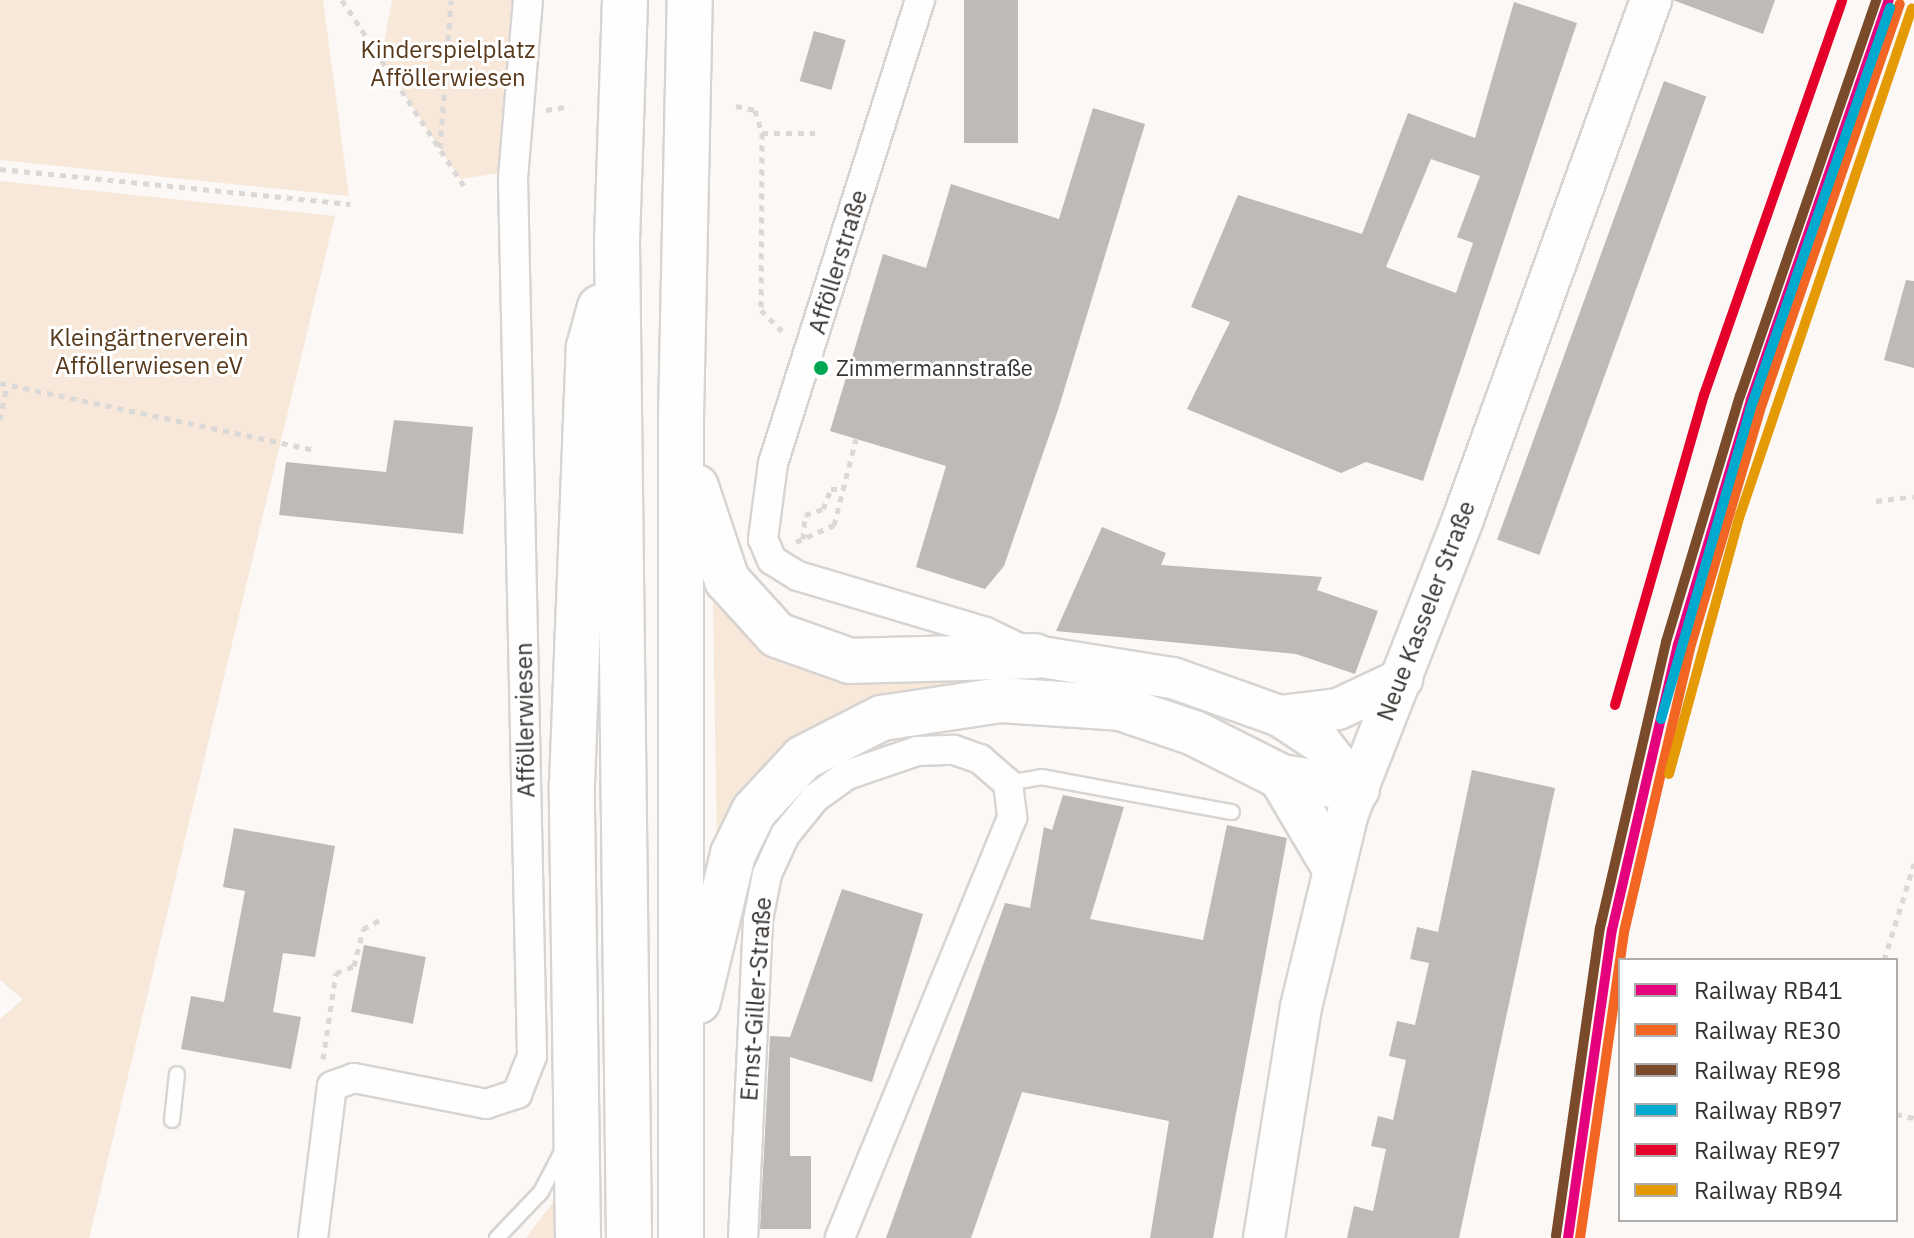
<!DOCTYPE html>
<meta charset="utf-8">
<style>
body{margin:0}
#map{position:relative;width:1914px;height:1238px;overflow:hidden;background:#fbf8f5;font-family:"IBM Plex Sans",sans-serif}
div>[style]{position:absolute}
.green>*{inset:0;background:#f8e8da}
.building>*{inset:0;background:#bdbab7;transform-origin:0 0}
.path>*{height:5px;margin-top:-2.5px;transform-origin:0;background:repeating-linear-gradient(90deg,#dad9d7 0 6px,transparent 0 12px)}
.roads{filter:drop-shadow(2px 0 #d7d4d1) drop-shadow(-2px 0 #d7d4d1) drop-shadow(0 2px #d7d4d1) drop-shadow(0 -2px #d7d4d1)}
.service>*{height:14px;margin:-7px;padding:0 7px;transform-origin:7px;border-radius:7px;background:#fefefe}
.minor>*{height:28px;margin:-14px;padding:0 14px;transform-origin:14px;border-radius:14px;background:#fefefe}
.secondary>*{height:40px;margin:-20px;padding:0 20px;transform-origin:20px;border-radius:20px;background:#fefefe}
.trunk>*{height:44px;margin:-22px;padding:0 22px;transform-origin:22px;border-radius:22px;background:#fefefe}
.rail-1>*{height:10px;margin:-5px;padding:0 5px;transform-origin:5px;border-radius:5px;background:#e5007d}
.rail-2>*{height:10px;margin:-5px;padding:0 5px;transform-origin:5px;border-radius:5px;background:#f26522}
.rail-3>*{height:10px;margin:-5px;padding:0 5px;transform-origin:5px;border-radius:5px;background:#7a4b2a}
.rail-4>*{height:10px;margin:-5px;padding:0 5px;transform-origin:5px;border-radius:5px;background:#00a9ce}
.rail-5>*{height:10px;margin:-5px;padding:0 5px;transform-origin:5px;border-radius:5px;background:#e4002b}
.rail-6>*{height:10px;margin:-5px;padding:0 5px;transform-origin:5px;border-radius:5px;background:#e49a05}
.dots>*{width:22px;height:22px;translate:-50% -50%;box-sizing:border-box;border:4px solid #fff;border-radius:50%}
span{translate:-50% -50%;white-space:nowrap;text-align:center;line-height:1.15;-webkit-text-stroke:6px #fff;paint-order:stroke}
.bus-label{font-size:22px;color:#36322f}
.left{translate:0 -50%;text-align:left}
.park-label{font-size:24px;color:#58391b}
.street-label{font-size:24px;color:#36322f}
.legend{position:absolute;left:1618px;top:958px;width:280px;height:264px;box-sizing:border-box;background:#fff;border:2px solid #afadac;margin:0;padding:10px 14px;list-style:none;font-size:24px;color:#36322f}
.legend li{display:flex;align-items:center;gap:16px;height:40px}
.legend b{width:40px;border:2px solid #afadac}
</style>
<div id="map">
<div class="green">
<i style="clip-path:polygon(0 0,323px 0,349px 196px,0 160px)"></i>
<i style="clip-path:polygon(392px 0,518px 0,506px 172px,460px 179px,381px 59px)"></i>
<i style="clip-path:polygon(0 181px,335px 216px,89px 1238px,0 1238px,0 1019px,23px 999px,0 980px)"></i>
<i style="clip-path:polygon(713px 602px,781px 663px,823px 675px,1033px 678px,1032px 685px,891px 699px,717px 846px)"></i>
<i style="clip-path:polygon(559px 1194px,559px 1238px,526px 1238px)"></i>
</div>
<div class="building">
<i style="left:964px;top:0;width:54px;height:143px"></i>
<i style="clip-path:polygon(1673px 0,1775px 0,1763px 34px)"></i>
<i style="clip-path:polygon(evenodd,1514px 2px,1577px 23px,1423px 481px,1366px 462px,1341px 473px,1187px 409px,1230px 322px,1191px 307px,1238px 195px,1362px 234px,1408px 113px,1475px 138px,1514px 2px,1431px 159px,1480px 176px,1457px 237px,1473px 243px,1456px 293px,1386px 267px,1431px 159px)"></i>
<i style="left:814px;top:31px;width:33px;height:52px;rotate:16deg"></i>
<i style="left:1664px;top:81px;width:45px;height:488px;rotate:20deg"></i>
<i style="clip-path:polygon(1093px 108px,1145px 124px,1058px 410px,1004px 566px,985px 589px,916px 567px,946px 466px,830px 431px,883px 254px,926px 268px,951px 184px,1059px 219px)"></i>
<i style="clip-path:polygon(1906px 280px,1914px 281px,1914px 368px,1884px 360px)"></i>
<i style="clip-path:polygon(394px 420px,473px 427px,463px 534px,279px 515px,286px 462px,386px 472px)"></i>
<i style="clip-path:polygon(1102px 527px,1166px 553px,1161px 565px,1322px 577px,1317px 590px,1378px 611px,1355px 674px,1296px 654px,1056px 631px)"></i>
<i style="clip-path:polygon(1472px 770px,1555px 788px,1459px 1238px,1347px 1238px,1354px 1206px,1373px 1211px,1386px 1149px,1371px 1146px,1378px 1116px,1393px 1120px,1406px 1060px,1389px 1056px,1397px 1021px,1415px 1025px,1429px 963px,1410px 959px,1417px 927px,1438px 932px)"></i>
<i style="clip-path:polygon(1063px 795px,1124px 807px,1090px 919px,1203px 940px,1227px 825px,1287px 838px,1213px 1238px,1150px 1238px,1169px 1121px,1022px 1092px,971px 1238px,886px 1238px,1005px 903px,1030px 908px,1044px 827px,1052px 830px)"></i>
<i style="clip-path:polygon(234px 828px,335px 846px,315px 957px,283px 953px,273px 1012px,301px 1017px,291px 1069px,181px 1049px,191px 996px,224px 1002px,245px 891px,223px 887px)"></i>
<i style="clip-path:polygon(842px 889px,923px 914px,872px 1082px,790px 1057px,790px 1156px,811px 1156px,811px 1229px,760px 1229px,770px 1036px,790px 1037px)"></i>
<i style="left:364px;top:945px;width:63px;height:68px;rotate:11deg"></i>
</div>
<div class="path">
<i style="left:342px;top:0;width:222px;rotate:56.7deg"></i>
<i style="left:736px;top:106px;width:19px;rotate:12deg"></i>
<i style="left:755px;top:110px;width:24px;rotate:73deg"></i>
<i style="left:762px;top:133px;width:177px;rotate:90.3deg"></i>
<i style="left:761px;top:310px;width:34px;rotate:45deg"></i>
<i style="left:546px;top:110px;width:24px;rotate:-9deg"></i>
<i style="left:762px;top:133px;width:53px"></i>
<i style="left:440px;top:148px;width:148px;rotate:-85.7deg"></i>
<i style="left:0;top:169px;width:352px;rotate:5.7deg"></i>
<i style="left:0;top:383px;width:321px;rotate:12deg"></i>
<i style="left:0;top:420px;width:36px;rotate:-79deg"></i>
<i style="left:1876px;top:501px;width:38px;rotate:-7deg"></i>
<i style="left:803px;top:539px;width:24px;rotate:-85deg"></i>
<i style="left:805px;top:515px;width:19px;rotate:-18deg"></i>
<i style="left:823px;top:509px;width:22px;rotate:-68deg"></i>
<i style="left:831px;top:489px;width:13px"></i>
<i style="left:796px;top:542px;width:42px;rotate:-24.1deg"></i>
<i style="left:834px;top:525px;width:89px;rotate:-75.7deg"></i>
<i style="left:1884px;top:960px;width:101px;rotate:-72.6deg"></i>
<i style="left:323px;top:1059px;width:87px;rotate:-81.4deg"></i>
<i style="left:336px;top:973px;width:19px;rotate:-21deg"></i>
<i style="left:354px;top:966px;width:38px;rotate:-76deg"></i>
<i style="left:363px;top:929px;width:19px;rotate:-28deg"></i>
<i style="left:1896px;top:1114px;width:18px;rotate:13deg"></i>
</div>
<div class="roads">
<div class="service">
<i style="left:1008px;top:783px;width:34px;rotate:-10deg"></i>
<i style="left:1041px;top:777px;width:194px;rotate:10.4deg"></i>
<i style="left:172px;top:1120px;width:46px;rotate:-83.8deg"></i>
<i style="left:497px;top:1238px;width:64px;rotate:-46.3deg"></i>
<i style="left:541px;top:1192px;width:47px;rotate:-62.4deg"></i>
</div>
<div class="minor">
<i style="left:920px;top:0;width:486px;rotate:107.6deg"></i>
<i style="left:773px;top:463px;width:77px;rotate:97.5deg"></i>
<i style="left:763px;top:539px;width:23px;rotate:67deg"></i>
<i style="left:772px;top:560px;width:31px;rotate:32deg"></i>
<i style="left:798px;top:576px;width:196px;rotate:16.6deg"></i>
<i style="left:986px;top:632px;width:46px;rotate:26deg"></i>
<i style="left:313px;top:1238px;width:153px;rotate:-82.9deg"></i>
<i style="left:332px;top:1086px;width:23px;rotate:-20deg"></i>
<i style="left:354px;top:1078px;width:135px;rotate:11.1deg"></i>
<i style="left:486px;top:1104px;width:33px;rotate:-18deg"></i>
<i style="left:517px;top:1094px;width:41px;rotate:-68.5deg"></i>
<i style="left:532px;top:1056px;width:878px;rotate:-91.24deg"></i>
<i style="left:513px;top:178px;width:179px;rotate:-85.2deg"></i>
<i style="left:743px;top:1238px;width:318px;rotate:-87.3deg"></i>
<i style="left:758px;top:920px;width:47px;rotate:-78.9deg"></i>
<i style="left:767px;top:874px;width:43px;rotate:-65.2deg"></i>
<i style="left:785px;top:835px;width:48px;rotate:-51deg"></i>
<i style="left:815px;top:798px;width:39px;rotate:-36deg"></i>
<i style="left:847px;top:775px;width:74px;rotate:-18.9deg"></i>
<i style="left:917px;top:751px;width:37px;rotate:-2deg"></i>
<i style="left:954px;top:750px;width:28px;rotate:19deg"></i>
<i style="left:980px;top:759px;width:37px;rotate:41deg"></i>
<i style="left:1008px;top:783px;width:35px;rotate:83deg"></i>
<i style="left:1012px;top:818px;width:454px;rotate:112.3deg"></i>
</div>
<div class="secondary">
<i style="left:1035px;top:656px;width:140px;rotate:9.1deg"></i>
<i style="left:1173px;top:678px;width:114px;rotate:19.6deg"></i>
<i style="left:1280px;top:716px;width:49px;rotate:33.4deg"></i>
<i style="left:1321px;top:743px;width:58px;rotate:52deg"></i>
<i style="left:1280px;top:716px;width:58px;rotate:-6.9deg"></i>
<i style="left:1338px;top:709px;width:71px;rotate:-25.1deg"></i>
<i style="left:1264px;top:1238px;width:234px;rotate:-80.9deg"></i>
<i style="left:1301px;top:1007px;width:200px;rotate:-76.4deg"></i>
<i style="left:1348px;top:813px;width:316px;rotate:-68.6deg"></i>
<i style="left:1463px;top:519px;width:552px;rotate:-70.09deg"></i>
</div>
<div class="trunk">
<i style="left:625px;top:0;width:242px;rotate:91.9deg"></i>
<i style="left:617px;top:242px;width:996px;rotate:89.31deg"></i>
<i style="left:696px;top:487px;width:98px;rotate:71.6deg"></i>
<i style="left:727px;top:580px;width:74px;rotate:47.7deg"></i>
<i style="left:777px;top:635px;width:77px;rotate:19.6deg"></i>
<i style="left:850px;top:661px;width:185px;rotate:-1.5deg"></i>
<i style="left:1281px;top:777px;width:102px;rotate:59.4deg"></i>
<i style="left:698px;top:1001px;width:151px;rotate:-76.6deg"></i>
<i style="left:733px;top:854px;width:48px;rotate:-64deg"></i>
<i style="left:754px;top:811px;width:72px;rotate:-47.2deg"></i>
<i style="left:803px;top:758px;width:89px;rotate:-26.9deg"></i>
<i style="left:882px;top:718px;width:120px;rotate:-8.6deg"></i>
<i style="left:1001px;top:700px;width:119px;rotate:3.8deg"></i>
<i style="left:1120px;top:708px;width:78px;rotate:18.7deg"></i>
<i style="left:1194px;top:733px;width:97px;rotate:26.8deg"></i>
<i style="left:1281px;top:777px;width:77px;rotate:9deg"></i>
<i style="left:578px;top:1238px;width:454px;rotate:-90.8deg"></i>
<i style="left:572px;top:784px;width:437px;rotate:-87.8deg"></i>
<i style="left:589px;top:347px;width:41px;rotate:-74.6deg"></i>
<i style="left:681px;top:1238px;width:820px;rotate:-90deg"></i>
<i style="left:681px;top:418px;width:418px;rotate:-88.8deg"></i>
</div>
</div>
<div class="rail-1">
<i style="left:1568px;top:1238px;width:311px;rotate:-81.9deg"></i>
<i style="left:1612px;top:930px;width:293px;rotate:-77deg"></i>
<i style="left:1678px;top:645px;width:256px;rotate:-73.4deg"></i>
<i style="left:1751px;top:400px;width:423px;rotate:-71deg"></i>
</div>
<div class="rail-2">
<i style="left:1580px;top:1238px;width:309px;rotate:-81.8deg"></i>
<i style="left:1624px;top:932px;width:292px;rotate:-76.9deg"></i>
<i style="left:1690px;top:648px;width:254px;rotate:-73.6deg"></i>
<i style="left:1762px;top:404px;width:423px;rotate:-71deg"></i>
</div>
<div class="rail-3">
<i style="left:1556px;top:1236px;width:311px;rotate:-81.9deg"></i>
<i style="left:1600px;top:928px;width:294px;rotate:-77deg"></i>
<i style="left:1666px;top:642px;width:257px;rotate:-73.3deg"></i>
<i style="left:1740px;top:396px;width:419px;rotate:-71deg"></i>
</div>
<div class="rail-4">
<i style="left:1661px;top:719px;width:322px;rotate:-73.9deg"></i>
<i style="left:1750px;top:410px;width:426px;rotate:-70.8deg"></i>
</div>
<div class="rail-5">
<i style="left:1615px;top:705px;width:323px;rotate:-74deg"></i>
<i style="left:1704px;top:395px;width:418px;rotate:-70.7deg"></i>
</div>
<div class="rail-6">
<i style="left:1669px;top:774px;width:269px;rotate:-74.7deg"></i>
<i style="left:1740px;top:515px;width:535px;rotate:-71.26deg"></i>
</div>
<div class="dots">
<i style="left:821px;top:368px;background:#00a651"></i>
</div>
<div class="bus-label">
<span class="left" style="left:836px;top:368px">Zimmermannstraße</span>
</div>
<div class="park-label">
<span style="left:448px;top:64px">Kinderspielplatz<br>Afföllerwiesen</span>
<span style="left:149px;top:352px">Kleingärtnerverein<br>Afföllerwiesen eV</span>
</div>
<div class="street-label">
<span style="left:838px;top:262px;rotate:-73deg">Afföllerstraße</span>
<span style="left:1426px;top:611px;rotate:-69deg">Neue Kasseler Straße</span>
<span style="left:525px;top:720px;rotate:-91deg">Afföllerwiesen</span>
<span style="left:756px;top:999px;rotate:-86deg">Ernst-Giller-Straße</span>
</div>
<ul class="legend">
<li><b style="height:10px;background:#e5007d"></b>Railway RB41</li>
<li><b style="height:10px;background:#f26522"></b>Railway RE30</li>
<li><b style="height:10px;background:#7a4b2a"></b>Railway RE98</li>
<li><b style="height:10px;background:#00a9ce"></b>Railway RB97</li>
<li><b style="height:10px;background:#e4002b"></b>Railway RE97</li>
<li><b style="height:10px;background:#e49a05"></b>Railway RB94</li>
</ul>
</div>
